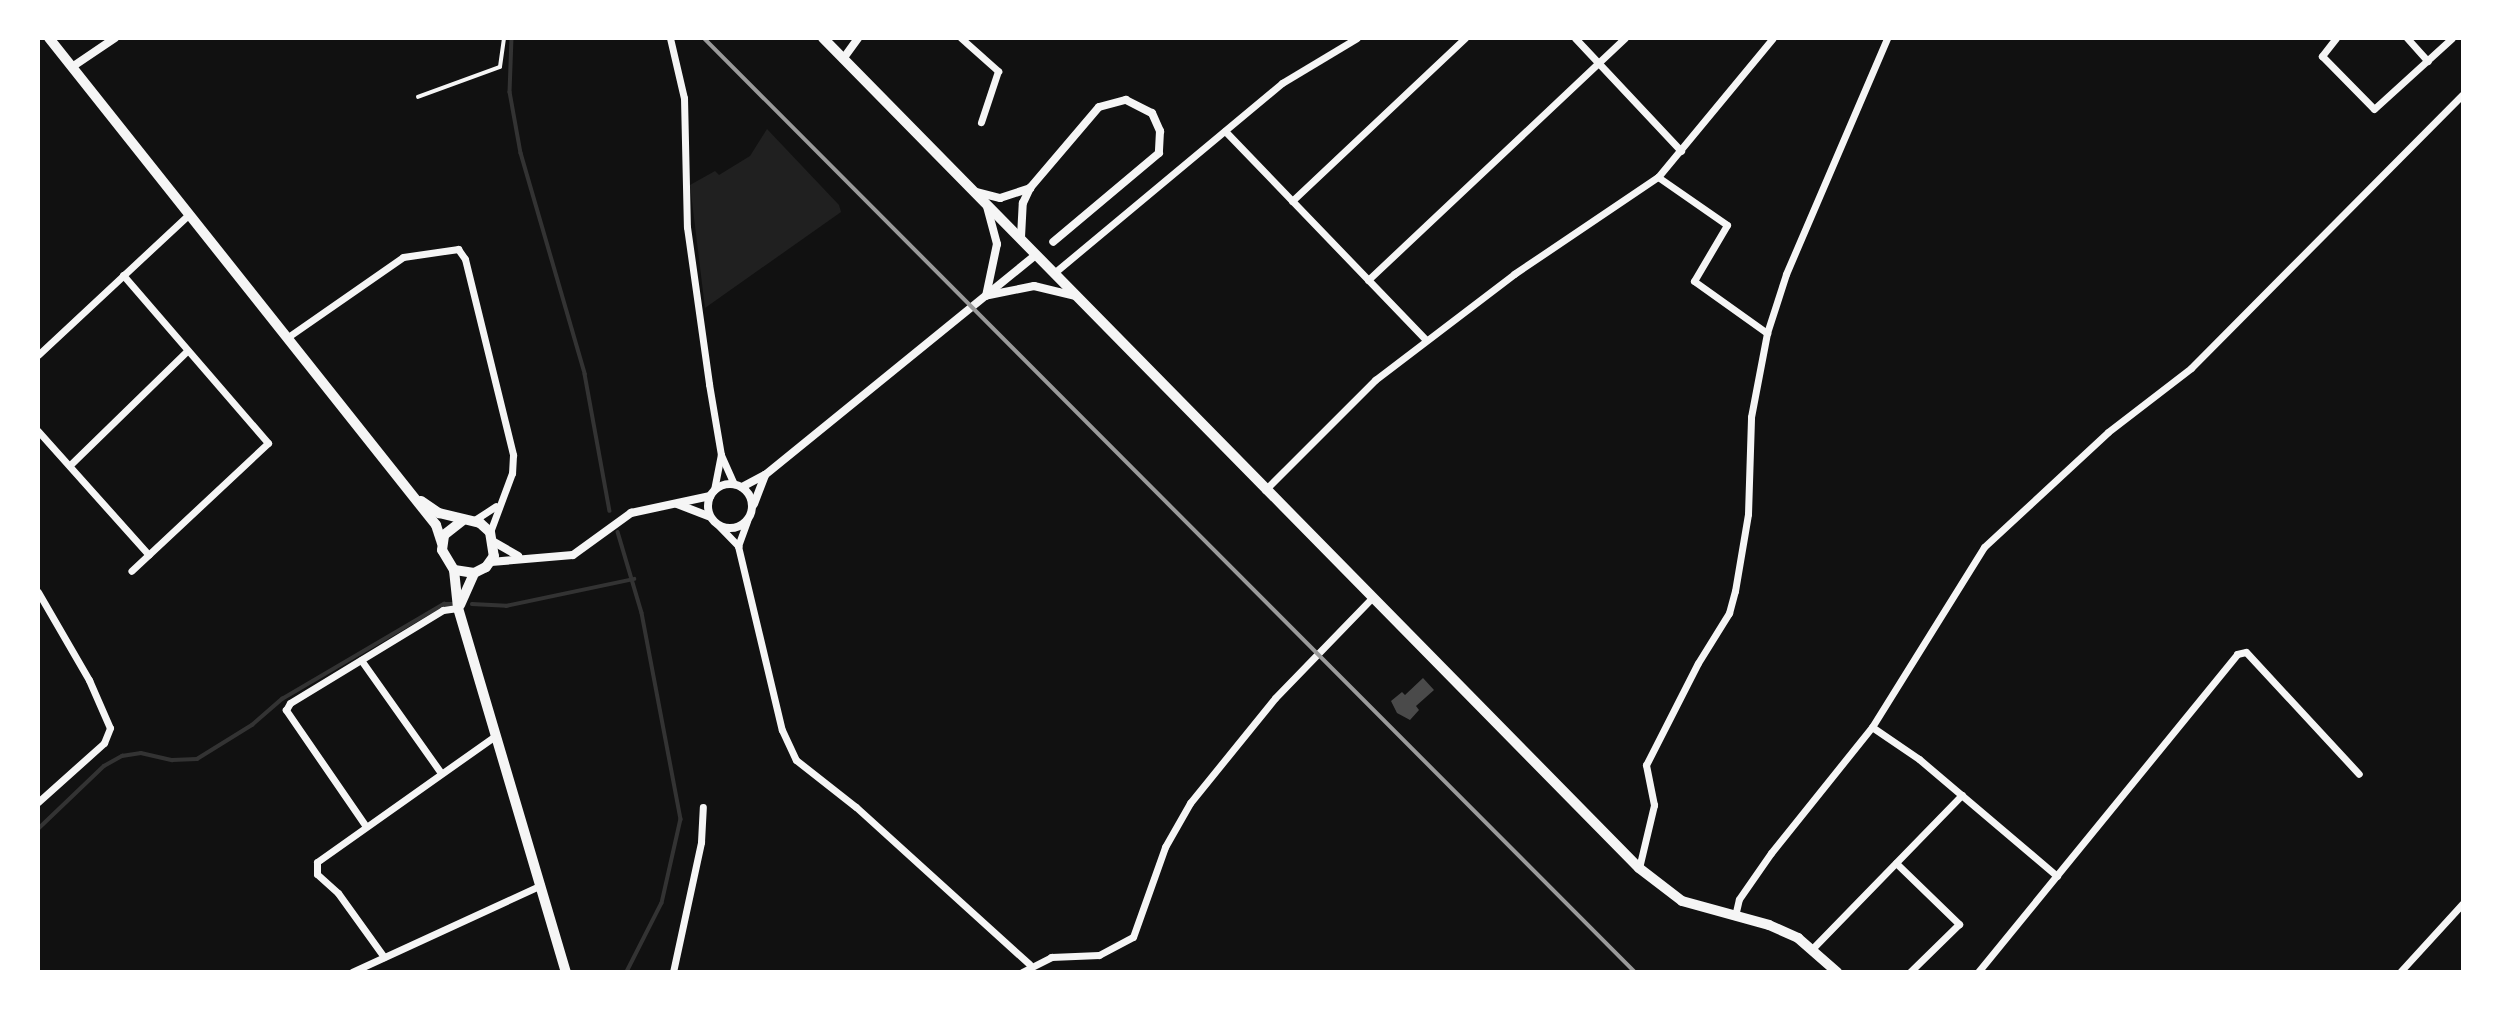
<!DOCTYPE html>
<style>
body{margin:0}
#map{position:relative;width:2501px;height:1010px;overflow:hidden;background:#111;font-family:"Roboto Condensed",sans-serif}
div>[style]{position:absolute}
.green>*{inset:0;background:#202020}
.stream>*{height:3.5px;margin:-1.75px;padding:0 1.75px;transform-origin:1.75px;border-radius:1.75px;background:#333}
.building>*{inset:0;background:#4a4a4a}
.service>*{height:3.5px;margin:-1.75px;padding:0 1.75px;transform-origin:1.75px;border-radius:1.75px;background:#f5f5f5}
.minor>*{height:7px;margin:-3.5px;padding:0 3.5px;transform-origin:3.5px;border-radius:3.5px;background:#f5f5f5}
.tertiary>*{height:8px;margin:-4px;padding:0 4px;transform-origin:4px;border-radius:4px;background:#f5f5f5}
.tertiary>.ring{margin:-4px;padding:0;box-sizing:content-box;background:none;border:8px solid #f5f5f5;border-radius:50%}
.secondary>*{height:10px;margin:-5px;padding:0 5px;transform-origin:5px;border-radius:5px;background:#f5f5f5}
.primary>*{height:10px;margin:-5px;padding:0 5px;transform-origin:5px;border-radius:5px;background:#f5f5f5}
.rail>*{height:3.5px;margin:-1.75px;padding:0 1.75px;transform-origin:1.75px;border-radius:1.75px;background:#9a9a9a}
span{translate:-50% -50%;white-space:nowrap;text-align:center;line-height:1.15;-webkit-text-stroke:5px #fff;paint-order:stroke}
.frame{position:absolute;inset:0;border:40px solid #fff;pointer-events:none}
</style>
<div id="map">
<div class="green">
<i style="clip-path:polygon(767px 129px,839px 205px,841px 212px,705px 308px,690px 185px,715px 171px,719px 175px,750px 156px)"></i>
</div>
<div class="stream">
<i style="left:512px;top:38px;width:54px;rotate:92.1deg"></i>
<i style="left:510px;top:92px;width:62px;rotate:79.8deg"></i>
<i style="left:521px;top:153px;width:230px;rotate:73.8deg"></i>
<i style="left:585px;top:374px;width:139px;rotate:79.7deg"></i>
<i style="left:618px;top:532px;width:84px;rotate:73.5deg"></i>
<i style="left:642px;top:613px;width:210px;rotate:79.3deg"></i>
<i style="left:681px;top:819px;width:86px;rotate:102.7deg"></i>
<i style="left:662px;top:903px;width:77px;rotate:116.9deg"></i>
<i style="left:472px;top:604px;width:34px;rotate:3deg"></i>
<i style="left:506px;top:606px;width:131px;rotate:-11.9deg"></i>
<i style="left:38px;top:829px;width:91px;rotate:-43.7deg"></i>
<i style="left:104px;top:766px;width:21px;rotate:-29deg"></i>
<i style="left:122px;top:756px;width:19px;rotate:-9deg"></i>
<i style="left:141px;top:753px;width:32px;rotate:13deg"></i>
<i style="left:172px;top:760px;width:25px;rotate:-2deg"></i>
<i style="left:197px;top:759px;width:65px;rotate:-31.7deg"></i>
<i style="left:252px;top:725px;width:40px;rotate:-41deg"></i>
<i style="left:282px;top:699px;width:188px;rotate:-30.4deg"></i>
<i style="left:444px;top:604px;width:8px"></i>
</div>
<div class="building">
<i style="clip-path:polygon(1423px 678px,1434px 690px,1416px 706px,1419px 710px,1410px 720px,1397px 713px,1391px 701px,1402px 692px,1405px 695px)"></i>
</div>
<div class="service">
<i style="left:418px;top:97px;width:87px;rotate:-20.1deg"></i>
<i style="left:500px;top:67px;width:29px;rotate:-82deg"></i>
</div>
<div class="minor">
<i style="left:670px;top:38px;width:62px;rotate:76.9deg"></i>
<i style="left:684px;top:98px;width:129px;rotate:88.7deg"></i>
<i style="left:687px;top:227px;width:159px;rotate:82deg"></i>
<i style="left:709px;top:384px;width:72px;rotate:80.4deg"></i>
<i style="left:721px;top:455px;width:32px;rotate:66deg"></i>
<i style="left:961px;top:38px;width:50px;rotate:41.7deg"></i>
<i style="left:998px;top:71px;width:54px;rotate:108.4deg"></i>
<i style="left:1575px;top:38px;width:155px;rotate:46.8deg"></i>
<i style="left:2336px;top:38px;width:23px;rotate:128deg"></i>
<i style="left:2322px;top:56px;width:74px;rotate:45.5deg"></i>
<i style="left:2374px;top:109px;width:105px;rotate:-42.3deg"></i>
<i style="left:2407px;top:38px;width:31px;rotate:48deg"></i>
<i style="left:1225px;top:131px;width:290px;rotate:46.1deg"></i>
<i style="left:1658px;top:177px;width:84px;rotate:34.8deg"></i>
<i style="left:1727px;top:225px;width:65px;rotate:120.5deg"></i>
<i style="left:1694px;top:281px;width:90px;rotate:35.5deg"></i>
<i style="left:1292px;top:201px;width:238px;rotate:-43.3deg"></i>
<i style="left:1054px;top:273px;width:297px;rotate:-39.8deg"></i>
<i style="left:1282px;top:83px;width:87px;rotate:-31deg"></i>
<i style="left:123px;top:275px;width:222px;rotate:49.2deg"></i>
<i style="left:268px;top:443px;width:187px;rotate:136.9deg"></i>
<i style="left:1368px;top:280px;width:353px;rotate:-43.3deg"></i>
<i style="left:288px;top:337px;width:140px;rotate:-34.8deg"></i>
<i style="left:403px;top:257px;width:56px;rotate:-8.3deg"></i>
<i style="left:458px;top:249px;width:12px;rotate:55deg"></i>
<i style="left:465px;top:259px;width:202px;rotate:76.2deg"></i>
<i style="left:513px;top:455px;width:18px;rotate:93deg"></i>
<i style="left:512px;top:473px;width:63px;rotate:110.4deg"></i>
<i style="left:38px;top:355px;width:207px;rotate:-43deg"></i>
<i style="left:38px;top:431px;width:166px;rotate:48.2deg"></i>
<i style="left:70px;top:465px;width:163px;rotate:-44.3deg"></i>
<i style="left:714px;top:490px;width:36px;rotate:-79deg"></i>
<i style="left:1265px;top:490px;width:156px;rotate:-45deg"></i>
<i style="left:1375px;top:380px;width:175px;rotate:-37.3deg"></i>
<i style="left:1514px;top:274px;width:174px;rotate:-34deg"></i>
<i style="left:1658px;top:177px;width:180px;rotate:-50.4deg"></i>
<i style="left:473px;top:521px;width:27px;rotate:-33deg"></i>
<i style="left:719px;top:526px;width:28px;rotate:46deg"></i>
<i style="left:738px;top:546px;width:189px;rotate:76.6deg"></i>
<i style="left:782px;top:730px;width:33px;rotate:65deg"></i>
<i style="left:796px;top:760px;width:76px;rotate:38.1deg"></i>
<i style="left:856px;top:807px;width:234px;rotate:42.2deg"></i>
<i style="left:738px;top:546px;width:27px;rotate:-70deg"></i>
<i style="left:38px;top:592px;width:102px;rotate:59.9deg"></i>
<i style="left:89px;top:680px;width:52px;rotate:66.4deg"></i>
<i style="left:110px;top:728px;width:16px;rotate:112deg"></i>
<i style="left:104px;top:743px;width:89px;rotate:138.2deg"></i>
<i style="left:361px;top:660px;width:138px;rotate:54.7deg"></i>
<i style="left:1872px;top:727px;width:57px;rotate:34.2deg"></i>
<i style="left:1919px;top:759px;width:181px;rotate:40.3deg"></i>
<i style="left:365px;top:825px;width:140px;rotate:-124.5deg"></i>
<i style="left:286px;top:710px;width:8px;rotate:-60deg"></i>
<i style="left:290px;top:703px;width:179px;rotate:-31.3deg"></i>
<i style="left:443px;top:610px;width:15px;rotate:-8deg"></i>
<i style="left:1896px;top:863px;width:88px;rotate:44.1deg"></i>
<i style="left:1959px;top:924px;width:69px;rotate:135.6deg"></i>
<i style="left:1639px;top:868px;width:65px;rotate:-76.6deg"></i>
<i style="left:1654px;top:805px;width:41px;rotate:-101.3deg"></i>
<i style="left:1646px;top:765px;width:114px;rotate:-63deg"></i>
<i style="left:1698px;top:663px;width:59px;rotate:-58.2deg"></i>
<i style="left:1729px;top:613px;width:23px;rotate:-75deg"></i>
<i style="left:1735px;top:591px;width:78px;rotate:-80.4deg"></i>
<i style="left:1748px;top:514px;width:97px;rotate:-88.2deg"></i>
<i style="left:1751px;top:417px;width:86px;rotate:-79.2deg"></i>
<i style="left:1767px;top:333px;width:62px;rotate:-72.1deg"></i>
<i style="left:1786px;top:274px;width:257px;rotate:-66.8deg"></i>
<i style="left:1735px;top:916px;width:17px;rotate:-77deg"></i>
<i style="left:1739px;top:899px;width:56px;rotate:-55.2deg"></i>
<i style="left:1771px;top:853px;width:161px;rotate:-51.3deg"></i>
<i style="left:1872px;top:727px;width:212px;rotate:-58.1deg"></i>
<i style="left:1984px;top:547px;width:169px;rotate:-42.8deg"></i>
<i style="left:2108px;top:432px;width:105px;rotate:-37.6deg"></i>
<i style="left:2191px;top:368px;width:385px;rotate:-45.2deg"></i>
<i style="left:1812px;top:949px;width:215px;rotate:-45.8deg"></i>
<i style="left:384px;top:957px;width:79px;rotate:-125.7deg"></i>
<i style="left:338px;top:893px;width:28px;rotate:-138deg"></i>
<i style="left:317px;top:874px;width:12px;rotate:-90deg"></i>
<i style="left:317px;top:862px;width:218px;rotate:-35.3deg"></i>
<i style="left:352px;top:972px;width:208px;rotate:-24.7deg"></i>
<i style="left:673px;top:972px;width:133px;rotate:-77.8deg"></i>
<i style="left:701px;top:842px;width:35px;rotate:-87deg"></i>
<i style="left:1022px;top:972px;width:33px;rotate:-27deg"></i>
<i style="left:1051px;top:957px;width:48px;rotate:-2.4deg"></i>
<i style="left:1099px;top:955px;width:38px;rotate:-28deg"></i>
<i style="left:1133px;top:937px;width:96px;rotate:-70.4deg"></i>
<i style="left:1165px;top:847px;width:51px;rotate:-60.4deg"></i>
<i style="left:1190px;top:803px;width:135px;rotate:-51deg"></i>
<i style="left:1275px;top:698px;width:139px;rotate:-45.9deg"></i>
<i style="left:1978px;top:972px;width:410px;rotate:-50.8deg"></i>
<i style="left:2237px;top:654px;width:9px;rotate:-13deg"></i>
<i style="left:2246px;top:652px;width:166px;rotate:47.2deg"></i>
<i style="left:2400px;top:972px;width:92px;rotate:-47.6deg"></i>
</div>
<div class="tertiary">
<i style="left:843px;top:59px;width:26px;rotate:-54deg"></i>
<i style="left:72px;top:67px;width:52px;rotate:-34deg"></i>
<i style="left:976px;top:192px;width:25px;rotate:14deg"></i>
<i style="left:1000px;top:198px;width:32px;rotate:-18deg"></i>
<i style="left:1021px;top:237px;width:34px;rotate:-87deg"></i>
<i style="left:1023px;top:203px;width:17px;rotate:-65deg"></i>
<i style="left:1030px;top:188px;width:106px;rotate:-49.6deg"></i>
<i style="left:1099px;top:107px;width:28px;rotate:-15deg"></i>
<i style="left:1126px;top:100px;width:29px;rotate:27deg"></i>
<i style="left:1152px;top:113px;width:20px;rotate:66deg"></i>
<i style="left:1160px;top:131px;width:22px;rotate:93deg"></i>
<i style="left:1159px;top:153px;width:138px;rotate:140deg"></i>
<i style="left:989px;top:295px;width:46px;rotate:-11.3deg"></i>
<i style="left:1034px;top:286px;width:42px;rotate:13.7deg"></i>
<i style="left:986px;top:296px;width:53px;rotate:-78.1deg"></i>
<i style="left:997px;top:244px;width:38px;rotate:-105deg"></i>
<i class="ring" style="left:708px;top:484px;width:36px;height:36px"></i>
<i style="left:742px;top:487px;width:26px;rotate:-28deg"></i>
<i style="left:765px;top:475px;width:345px;rotate:-39.1deg"></i>
<i style="left:677px;top:504px;width:34px;rotate:21deg"></i>
<i style="left:754px;top:504px;width:31px;rotate:-69deg"></i>
<i style="left:494px;top:542px;width:28px;rotate:30deg"></i>
<i style="left:491px;top:562px;width:82px;rotate:-4.9deg"></i>
<i style="left:573px;top:555px;width:72px;rotate:-35.9deg"></i>
<i style="left:631px;top:513px;width:81px;rotate:-12.1deg"></i>
</div>
<div class="secondary">
<i style="left:49px;top:38px;width:622px;rotate:51.53deg"></i>
<i style="left:436px;top:525px;width:19px;rotate:72deg"></i>
<i style="left:421px;top:501px;width:22px;rotate:34deg"></i>
<i style="left:439px;top:513px;width:42px;rotate:13.7deg"></i>
<i style="left:480px;top:523px;width:13px;rotate:42deg"></i>
<i style="left:490px;top:532px;width:24px;rotate:81deg"></i>
<i style="left:494px;top:556px;width:14px;rotate:126deg"></i>
<i style="left:486px;top:567px;width:13px;rotate:153deg"></i>
<i style="left:474px;top:573px;width:20px;rotate:-171deg"></i>
<i style="left:454px;top:570px;width:23px;rotate:-121deg"></i>
<i style="left:442px;top:550px;width:15px;rotate:-82deg"></i>
<i style="left:444px;top:535px;width:23px;rotate:-38deg"></i>
<i style="left:454px;top:570px;width:38px;rotate:84deg"></i>
<i style="left:458px;top:608px;width:380px;rotate:73.5deg"></i>
<i style="left:460px;top:605px;width:35px;rotate:-66deg"></i>
</div>
<div class="primary">
<i style="left:823px;top:38px;width:1164px;rotate:45.49deg"></i>
<i style="left:1639px;top:868px;width:54px;rotate:37.5deg"></i>
<i style="left:1682px;top:901px;width:90px;rotate:15.4deg"></i>
<i style="left:1769px;top:925px;width:32px;rotate:24deg"></i>
<i style="left:1798px;top:938px;width:52px;rotate:41.1deg"></i>
</div>
<div class="rail">
<i style="left:704px;top:38px;width:1319px;rotate:45.09deg"></i>
</div>
<div class="frame"></div>
</div>
